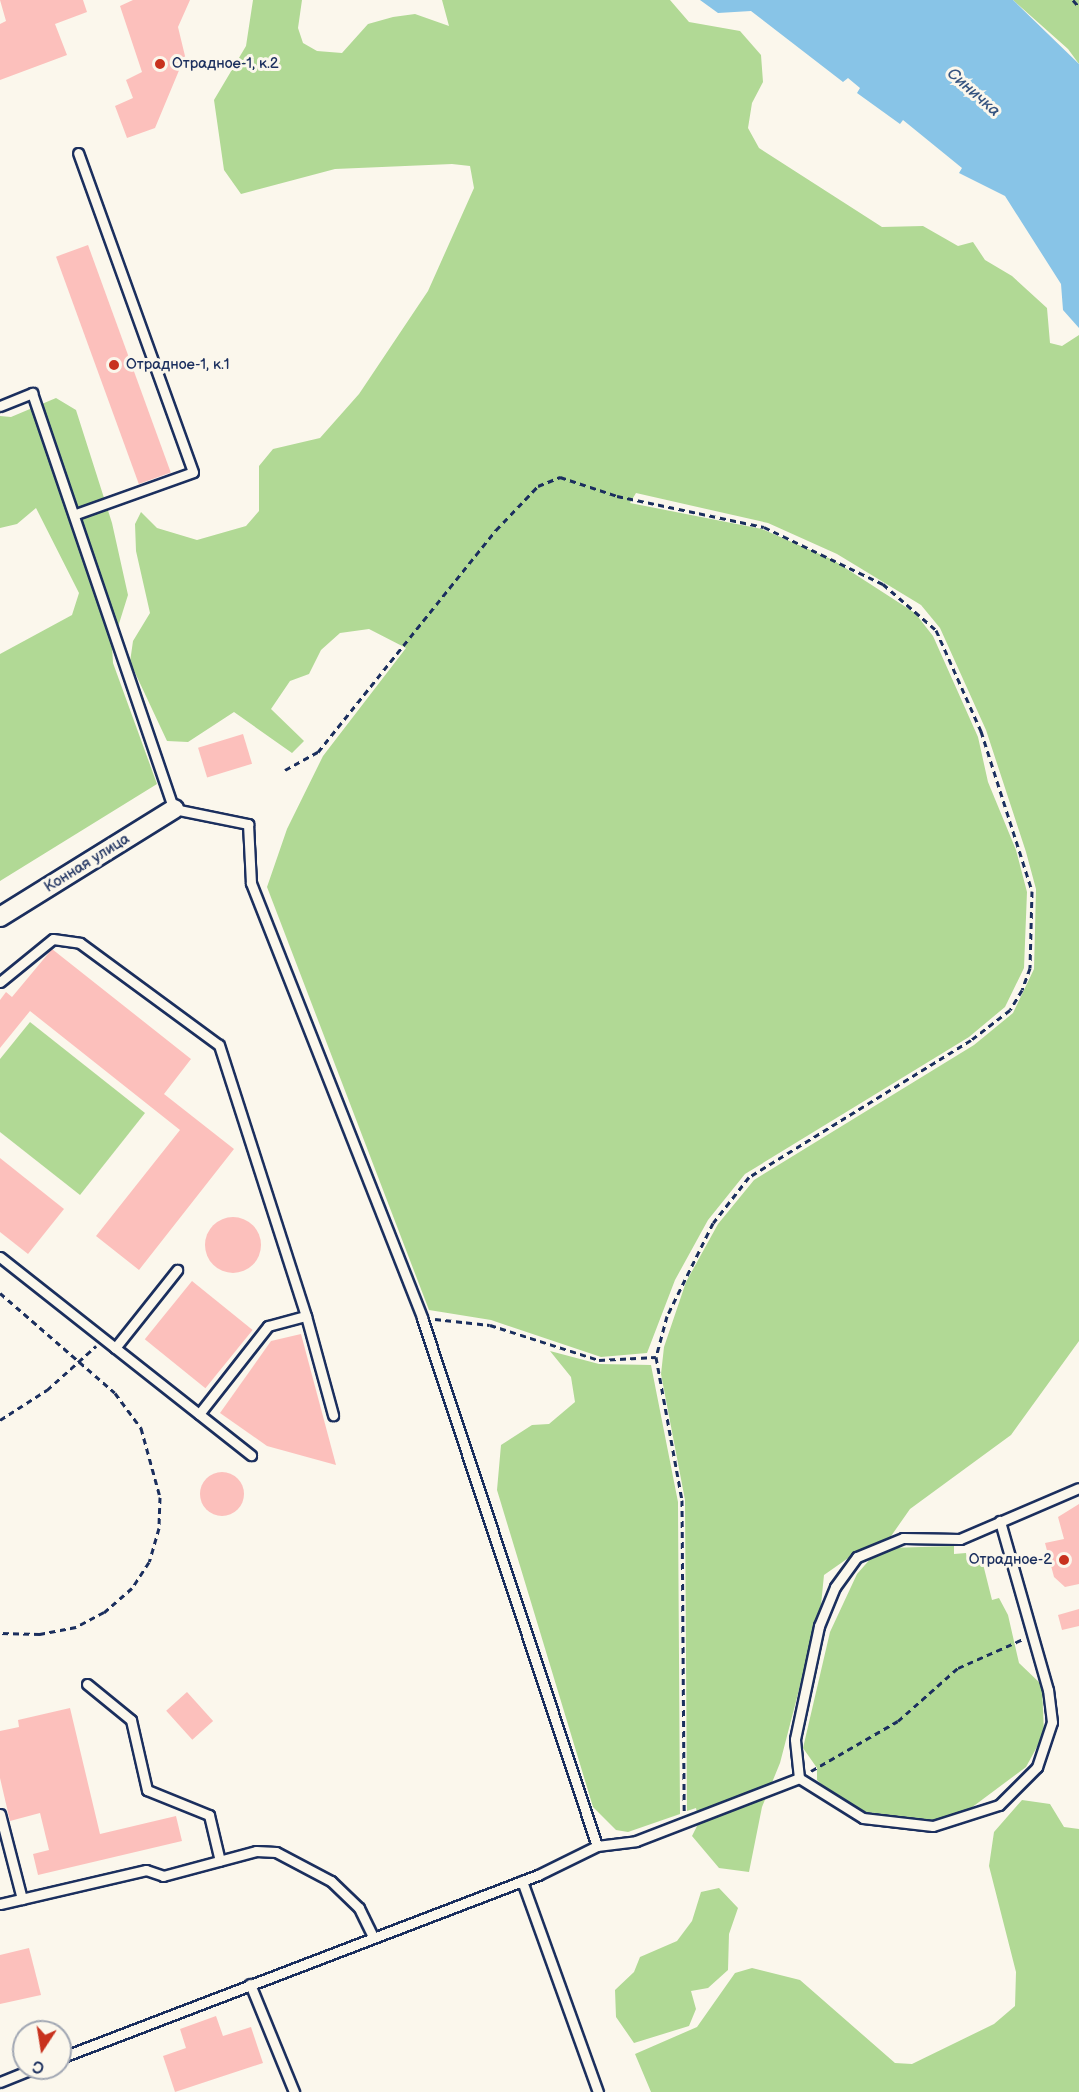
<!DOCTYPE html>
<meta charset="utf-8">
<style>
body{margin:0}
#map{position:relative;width:1079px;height:2092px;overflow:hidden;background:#fbf7ec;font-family:"Balsamiq Sans",sans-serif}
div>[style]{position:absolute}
.green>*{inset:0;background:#b1d995}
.water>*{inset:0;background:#88c4e7}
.building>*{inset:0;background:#fcc0bc;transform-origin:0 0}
.round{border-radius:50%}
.path>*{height:3px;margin-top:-1.5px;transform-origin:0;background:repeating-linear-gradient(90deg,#1b2f5e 0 6px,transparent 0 10.5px)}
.roads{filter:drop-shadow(2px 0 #1b2f5e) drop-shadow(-2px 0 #1b2f5e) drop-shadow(0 2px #1b2f5e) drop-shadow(0 -2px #1b2f5e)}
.service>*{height:9px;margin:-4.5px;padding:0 4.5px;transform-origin:4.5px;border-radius:4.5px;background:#fbf7ec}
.minor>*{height:18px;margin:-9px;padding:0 9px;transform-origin:9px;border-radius:9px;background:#fbf7ec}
.dots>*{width:16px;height:16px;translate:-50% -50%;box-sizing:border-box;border:3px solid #fbf7ec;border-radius:50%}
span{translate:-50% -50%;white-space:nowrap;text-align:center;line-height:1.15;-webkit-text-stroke:6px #fbf7ec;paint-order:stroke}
.poi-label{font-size:15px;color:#1b2f5e}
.left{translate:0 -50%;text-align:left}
.right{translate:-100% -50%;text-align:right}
.street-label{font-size:15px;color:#1b2f5e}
.water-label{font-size:16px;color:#365480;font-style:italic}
.north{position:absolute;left:12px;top:2020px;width:60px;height:60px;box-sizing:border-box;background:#fbf7ec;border:2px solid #a1a7b3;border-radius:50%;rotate:192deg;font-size:16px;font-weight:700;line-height:24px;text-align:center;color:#1b2f5e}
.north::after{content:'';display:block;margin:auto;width:21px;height:27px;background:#c8321e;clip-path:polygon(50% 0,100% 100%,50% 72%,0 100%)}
</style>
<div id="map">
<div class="green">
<i style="clip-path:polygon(253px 0,302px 0,298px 28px,303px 43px,317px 51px,342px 53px,368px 24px,393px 17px,415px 14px,449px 26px,442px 0,670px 0,689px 22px,740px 31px,761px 55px,763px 82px,752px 103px,748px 128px,759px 148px,882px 227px,923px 226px,958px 246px,973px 242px,985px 260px,1012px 276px,1047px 308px,1050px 343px,1062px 346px,1079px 335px,1079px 1341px,1011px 1435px,910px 1509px,889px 1539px,854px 1554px,824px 1575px,821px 1605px,780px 1763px,762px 1807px,749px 1872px,719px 1868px,692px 1836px,699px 1822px,696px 1808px,687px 1811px,685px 1500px,661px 1374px,664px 1347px,686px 1282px,718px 1224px,754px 1180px,974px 1045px,1013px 1013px,1034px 969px,1036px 889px,1026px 852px,986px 730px,940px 628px,921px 605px,837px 554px,768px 523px,636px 493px,630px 503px,762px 529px,833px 560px,915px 613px,933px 636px,978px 737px,988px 782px,1016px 850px,1027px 892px,1024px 968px,1005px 1007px,969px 1037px,745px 1174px,708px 1220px,675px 1280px,647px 1353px,601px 1357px,491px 1320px,429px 1310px,267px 887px,287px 829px,323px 756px,406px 648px,369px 629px,340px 633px,321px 650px,309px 674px,290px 681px,271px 709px,304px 741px,292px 753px,234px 712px,188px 742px,167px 741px,130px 662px,133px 641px,150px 613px,136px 551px,135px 524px,141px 512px,157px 528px,197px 540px,246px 526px,259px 511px,259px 466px,273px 449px,320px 438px,359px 394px,428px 291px,474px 188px,470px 166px,452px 164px,335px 169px,241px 194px,224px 170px,214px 100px,246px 46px)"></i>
<i style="clip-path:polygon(1013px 0,1079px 0,1079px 64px,1068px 49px)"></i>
<i style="clip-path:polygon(56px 398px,76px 410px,112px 523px,128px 595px,112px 646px,113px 663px,157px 784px,0 881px,0 654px,72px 615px,79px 593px,36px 508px,17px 524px,0 528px,0 416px,11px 417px)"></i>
<i style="clip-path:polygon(30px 1022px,145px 1113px,80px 1195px,0 1132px,0 1059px)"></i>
<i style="clip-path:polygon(550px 1351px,599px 1364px,651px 1365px,678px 1502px,680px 1814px,628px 1832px,616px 1830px,593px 1807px,497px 1490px,501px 1445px,532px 1425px,549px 1424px,575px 1402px,571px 1377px)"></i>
<i style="clip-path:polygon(954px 1546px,954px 1554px,966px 1553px,967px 1561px,982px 1560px,992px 1600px,999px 1598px,1008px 1615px,1019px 1663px,1042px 1685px,1044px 1734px,1026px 1767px,967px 1811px,934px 1820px,866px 1812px,834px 1796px,817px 1780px,817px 1768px,803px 1748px,830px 1632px,857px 1574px,872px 1557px,889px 1548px)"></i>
<i style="clip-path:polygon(1022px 1800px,1050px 1804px,1064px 1827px,1079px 1829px,1079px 2092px,651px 2092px,635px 2054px,697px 2027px,735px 1973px,752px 1968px,800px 1980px,895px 2063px,912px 2064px,994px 2024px,1015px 2006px,1016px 1972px,989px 1866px,994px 1832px)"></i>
<i style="clip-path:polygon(719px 1888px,738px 1908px,729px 1934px,728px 1970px,708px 1988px,691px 1991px,696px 2009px,689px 2026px,634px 2043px,616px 2017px,615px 1990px,634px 1972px,640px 1957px,677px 1941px,692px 1921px,701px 1892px)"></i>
</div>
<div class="water">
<i style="clip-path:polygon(700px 0,1013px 0,1079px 64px,1079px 328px,1063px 310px,1061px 284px,1005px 196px,959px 173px,962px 168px,903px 120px,900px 124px,857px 93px,860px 88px,848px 78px,843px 82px,751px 11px,718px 13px)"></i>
</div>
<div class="building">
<i style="clip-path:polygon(0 0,83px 0,87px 12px,55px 24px,67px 55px,0 80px,0 24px,6px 21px)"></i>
<i style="clip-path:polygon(133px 0,190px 0,178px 27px,185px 56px,155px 128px,127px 138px,115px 106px,133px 98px,126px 80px,142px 72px,120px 6px)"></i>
<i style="left:88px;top:245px;width:242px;height:34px;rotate:70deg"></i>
<i style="left:243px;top:734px;width:31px;height:47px;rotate:73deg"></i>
<i style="clip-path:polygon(52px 949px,191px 1059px,164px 1094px,234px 1149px,139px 1270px,96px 1236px,180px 1130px,30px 1011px,0 1048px,0 1000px,6px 992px,12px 997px)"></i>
<i style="clip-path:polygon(0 1158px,64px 1209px,28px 1254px,0 1232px)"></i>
<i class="round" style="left:205px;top:1217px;width:56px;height:56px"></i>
<i style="left:192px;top:1281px;width:78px;height:75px;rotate:39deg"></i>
<i style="clip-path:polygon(301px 1334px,336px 1465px,267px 1446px,220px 1413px,271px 1341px)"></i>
<i class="round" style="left:200px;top:1472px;width:44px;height:44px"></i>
<i style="clip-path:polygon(1079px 1504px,1079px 1584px,1065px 1587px,1054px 1577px,1045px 1543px,1064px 1539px,1058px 1517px)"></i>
<i style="clip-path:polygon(1079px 1609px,1079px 1626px,1062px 1630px,1058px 1615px)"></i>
<i style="left:187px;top:1692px;width:39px;height:28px;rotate:48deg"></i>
<i style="clip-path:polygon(70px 1708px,100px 1834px,176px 1816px,182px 1841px,38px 1875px,33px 1854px,49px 1850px,40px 1813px,10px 1821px,0 1778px,0 1731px,19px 1727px,18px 1720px)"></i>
<i style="clip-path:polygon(29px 1948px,41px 1995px,0 2004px,0 1955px)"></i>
<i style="clip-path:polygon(216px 2016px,223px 2036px,251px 2027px,263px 2063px,175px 2092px,163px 2056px,186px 2048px,180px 2029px)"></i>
</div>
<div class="path">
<i style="left:1073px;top:0;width:9px;rotate:49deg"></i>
<i style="left:285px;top:770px;width:38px;rotate:-29deg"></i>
<i style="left:318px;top:752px;width:285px;rotate:-51.3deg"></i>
<i style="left:496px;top:530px;width:61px;rotate:-46.3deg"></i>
<i style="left:538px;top:486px;width:24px;rotate:-22deg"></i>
<i style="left:560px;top:477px;width:60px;rotate:18.4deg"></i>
<i style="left:617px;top:496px;width:150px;rotate:11.9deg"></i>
<i style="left:764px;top:527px;width:132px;rotate:25.6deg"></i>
<i style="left:883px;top:584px;width:70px;rotate:41deg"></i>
<i style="left:936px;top:630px;width:111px;rotate:66deg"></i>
<i style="left:981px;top:731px;width:168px;rotate:72.3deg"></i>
<i style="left:1032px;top:891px;width:77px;rotate:91.5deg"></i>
<i style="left:1030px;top:968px;width:23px;rotate:110deg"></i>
<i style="left:1022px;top:990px;width:23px;rotate:121deg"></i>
<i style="left:1010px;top:1010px;width:49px;rotate:142.4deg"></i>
<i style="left:971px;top:1040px;width:261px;rotate:148.3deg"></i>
<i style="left:749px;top:1177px;width:58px;rotate:128deg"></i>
<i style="left:713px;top:1223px;width:104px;rotate:116.3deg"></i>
<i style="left:667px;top:1316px;width:42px;rotate:105deg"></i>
<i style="left:656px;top:1357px;width:145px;rotate:79.7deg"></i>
<i style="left:682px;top:1500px;width:311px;rotate:89.6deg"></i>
<i style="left:0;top:1293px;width:152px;rotate:41deg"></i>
<i style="left:115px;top:1393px;width:44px;rotate:53.4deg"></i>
<i style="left:141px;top:1428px;width:72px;rotate:74.6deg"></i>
<i style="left:160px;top:1497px;width:31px;rotate:92deg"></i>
<i style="left:159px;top:1528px;width:35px;rotate:106deg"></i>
<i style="left:149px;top:1562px;width:31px;rotate:123deg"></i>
<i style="left:132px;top:1588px;width:37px;rotate:139deg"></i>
<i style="left:104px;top:1612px;width:32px;rotate:152deg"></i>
<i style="left:76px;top:1627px;width:37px;rotate:169deg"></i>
<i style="left:40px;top:1634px;width:40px;rotate:-178.6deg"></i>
<i style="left:435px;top:1319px;width:55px;rotate:6.2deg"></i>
<i style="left:490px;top:1325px;width:114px;rotate:17.8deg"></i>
<i style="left:599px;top:1360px;width:57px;rotate:-3deg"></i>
<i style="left:0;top:1420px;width:56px;rotate:-32.6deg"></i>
<i style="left:47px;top:1390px;width:66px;rotate:-41.9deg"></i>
<i style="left:811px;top:1771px;width:100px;rotate:-29.9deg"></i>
<i style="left:898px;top:1721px;width:80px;rotate:-41.5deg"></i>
<i style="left:958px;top:1668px;width:71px;rotate:-24deg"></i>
</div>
<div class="roads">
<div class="service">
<i style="left:0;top:406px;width:35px;rotate:-22deg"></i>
<i style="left:32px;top:393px;width:440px;rotate:71.2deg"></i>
<i style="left:174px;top:809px;width:76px;rotate:11.5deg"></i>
<i style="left:248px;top:824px;width:59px;rotate:87.1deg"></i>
<i style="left:251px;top:883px;width:467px;rotate:68.5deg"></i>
<i style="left:422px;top:1318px;width:556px;rotate:71.66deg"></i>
<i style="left:76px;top:514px;width:124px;rotate:-19.7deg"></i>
<i style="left:193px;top:472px;width:339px;rotate:-109.8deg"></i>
<i style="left:0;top:982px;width:68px;rotate:-39.1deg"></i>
<i style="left:53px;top:939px;width:27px;rotate:8deg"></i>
<i style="left:80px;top:943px;width:172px;rotate:36.3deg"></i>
<i style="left:219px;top:1045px;width:285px;rotate:72.2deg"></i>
<i style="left:0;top:1257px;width:320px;rotate:38.3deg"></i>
<i style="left:115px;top:1348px;width:100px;rotate:-51.5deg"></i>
<i style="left:199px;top:1414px;width:112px;rotate:-51.9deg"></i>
<i style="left:268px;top:1326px;width:39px;rotate:-15deg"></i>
<i style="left:306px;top:1316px;width:103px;rotate:74.7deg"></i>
<i style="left:87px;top:1684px;width:57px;rotate:39.3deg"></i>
<i style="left:131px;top:1720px;width:72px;rotate:77.1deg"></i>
<i style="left:147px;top:1790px;width:67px;rotate:22deg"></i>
<i style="left:209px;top:1815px;width:47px;rotate:76.6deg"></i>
<i style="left:799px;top:1778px;width:75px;rotate:32deg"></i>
<i style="left:863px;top:1818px;width:70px;rotate:6.5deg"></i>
<i style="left:933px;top:1826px;width:69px;rotate:-17.7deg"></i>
<i style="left:999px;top:1805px;width:54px;rotate:-45deg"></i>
<i style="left:1037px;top:1767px;width:47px;rotate:-71.6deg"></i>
<i style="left:1052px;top:1722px;width:32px;rotate:-97deg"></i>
<i style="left:1048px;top:1690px;width:176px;rotate:-105.9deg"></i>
<i style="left:0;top:1814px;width:88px;rotate:75.5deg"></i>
<i style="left:522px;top:1881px;width:224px;rotate:70.2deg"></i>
<i style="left:0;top:1904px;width:150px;rotate:-13.1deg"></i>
<i style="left:146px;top:1870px;width:18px;rotate:19deg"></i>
<i style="left:163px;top:1876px;width:96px;rotate:-15deg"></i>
<i style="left:256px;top:1851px;width:20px;rotate:3deg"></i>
<i style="left:276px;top:1852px;width:62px;rotate:27.8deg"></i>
<i style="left:331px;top:1881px;width:39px;rotate:44deg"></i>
<i style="left:359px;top:1908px;width:32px;rotate:64deg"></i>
<i style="left:250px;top:1984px;width:117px;rotate:67.8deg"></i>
<i style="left:60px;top:2058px;width:512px;rotate:-20.95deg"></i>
<i style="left:538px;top:1875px;width:66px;rotate:-26.2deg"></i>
<i style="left:597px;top:1846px;width:39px;rotate:-7deg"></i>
<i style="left:636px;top:1841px;width:175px;rotate:-21.1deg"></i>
<i style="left:799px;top:1778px;width:39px;rotate:-96deg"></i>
<i style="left:795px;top:1739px;width:116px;rotate:-78deg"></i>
<i style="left:819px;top:1626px;width:42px;rotate:-67.7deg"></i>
<i style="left:835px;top:1587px;width:37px;rotate:-54deg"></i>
<i style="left:857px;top:1557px;width:50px;rotate:-22.4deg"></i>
<i style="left:903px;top:1538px;width:57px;rotate:1deg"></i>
<i style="left:960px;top:1539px;width:129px;rotate:-23.2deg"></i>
<i style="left:0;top:2082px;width:38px;rotate:-22deg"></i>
</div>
<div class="minor">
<i style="left:0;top:917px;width:205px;rotate:-31.8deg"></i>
</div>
</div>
<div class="dots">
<i style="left:160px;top:64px;background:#c8321e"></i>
<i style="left:114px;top:365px;background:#c8321e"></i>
<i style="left:1064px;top:1560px;background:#c8321e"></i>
</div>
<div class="poi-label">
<span class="left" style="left:172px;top:64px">Отрадное-1, к.2</span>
<span class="left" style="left:126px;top:365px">Отрадное-1, к.1</span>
<span class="right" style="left:1052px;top:1560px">Отрадное-2</span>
</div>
<div class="street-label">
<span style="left:87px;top:863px;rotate:-32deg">Конная улица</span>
</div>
<div class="water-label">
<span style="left:973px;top:93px;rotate:41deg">Синичка</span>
</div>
<div class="north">С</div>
</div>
